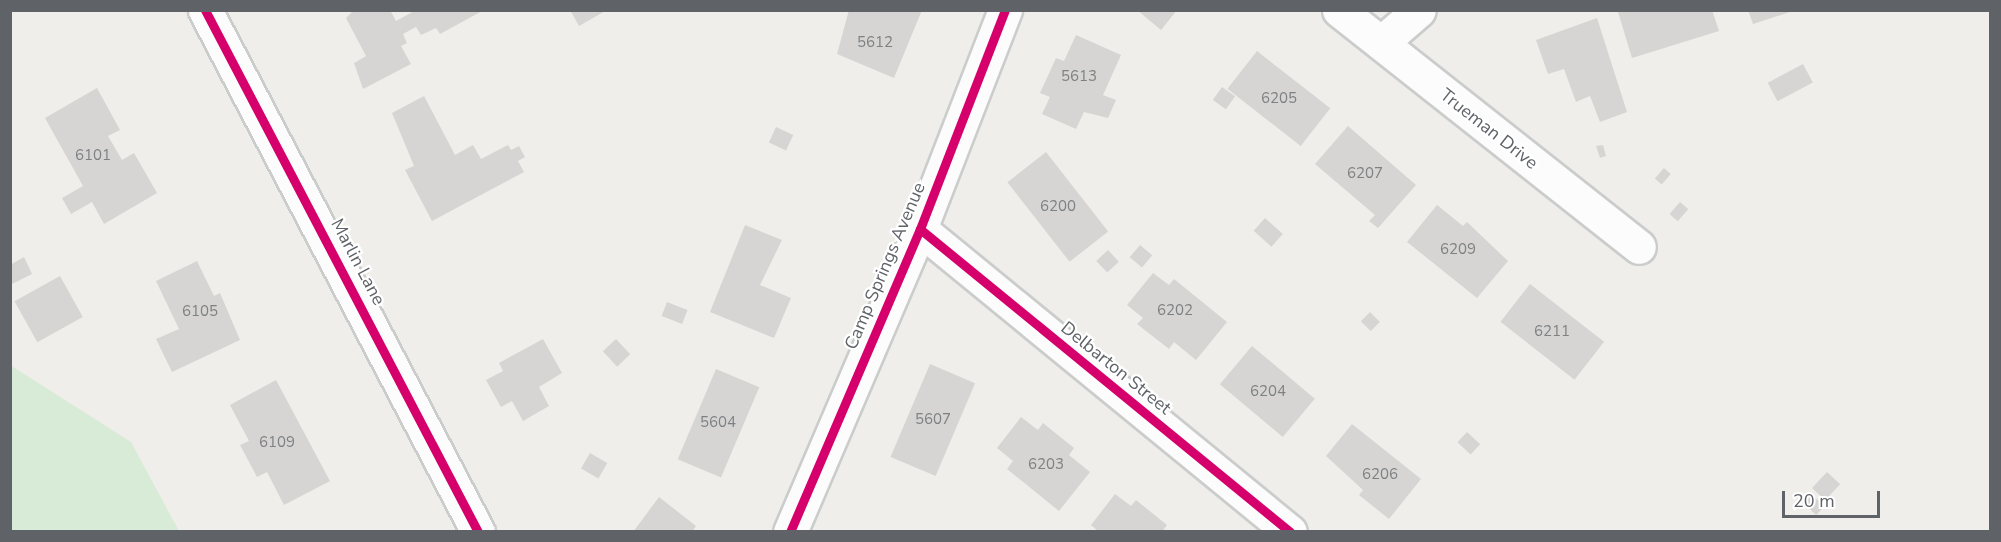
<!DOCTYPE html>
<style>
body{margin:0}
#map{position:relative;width:2001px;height:542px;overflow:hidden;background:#efeeea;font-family:"Nunito Sans",sans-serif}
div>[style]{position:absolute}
.green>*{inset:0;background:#d8ebd6}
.building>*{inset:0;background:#d6d5d3;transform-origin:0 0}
.roads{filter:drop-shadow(2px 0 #cbcccc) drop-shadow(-2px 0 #cbcccc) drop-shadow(0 2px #cbcccc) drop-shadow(0 -2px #cbcccc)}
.minor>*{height:33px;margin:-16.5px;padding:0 16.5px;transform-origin:16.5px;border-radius:16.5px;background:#fdfcfc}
.cycleway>*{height:9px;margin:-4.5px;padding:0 4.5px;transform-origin:4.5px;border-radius:4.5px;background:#d6006c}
span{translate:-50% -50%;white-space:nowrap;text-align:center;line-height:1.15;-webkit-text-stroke:4.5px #fff;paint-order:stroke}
.number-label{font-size:15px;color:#7e8184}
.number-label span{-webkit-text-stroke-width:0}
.street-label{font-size:18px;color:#5f6368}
.frame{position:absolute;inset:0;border:12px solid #5f6368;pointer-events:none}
.scale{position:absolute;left:1782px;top:491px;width:98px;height:27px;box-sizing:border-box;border:3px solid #5f6368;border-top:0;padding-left:8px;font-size:18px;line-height:21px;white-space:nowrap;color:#5f6368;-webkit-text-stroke:4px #fff;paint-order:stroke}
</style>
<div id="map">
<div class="green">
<i style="clip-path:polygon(10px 365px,131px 442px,179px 531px,11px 531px)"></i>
</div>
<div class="building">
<i style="clip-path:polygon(354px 10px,390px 10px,396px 21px,416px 10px,484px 10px,440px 34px,436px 28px,421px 35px,416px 27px,403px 34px,407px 43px,401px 46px,411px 64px,363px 89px,354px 63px,366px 56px,346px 18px)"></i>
<i style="clip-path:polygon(570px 10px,607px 10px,579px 26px)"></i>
<i style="clip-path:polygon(849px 10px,922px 10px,894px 78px,837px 54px)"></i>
<i style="clip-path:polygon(1137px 10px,1177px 10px,1161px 30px)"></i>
<i style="clip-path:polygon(1624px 10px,1712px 10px,1719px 31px,1632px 58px,1618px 12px)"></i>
<i style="clip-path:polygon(1748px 10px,1793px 10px,1793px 11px,1753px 24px)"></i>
<i style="clip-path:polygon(1597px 18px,1627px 112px,1600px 122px,1590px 96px,1576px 102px,1564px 69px,1548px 74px,1536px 40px)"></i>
<i style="clip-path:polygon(1076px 35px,1121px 55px,1103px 95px,1116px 100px,1108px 118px,1084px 112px,1076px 129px,1042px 114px,1050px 97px,1040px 93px,1056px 58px,1064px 61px)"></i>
<i style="left:1257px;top:51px;width:93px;height:48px;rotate:38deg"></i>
<i style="left:1803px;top:64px;width:21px;height:40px;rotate:62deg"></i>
<i style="left:1222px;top:87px;width:16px;height:16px;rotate:35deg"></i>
<i style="clip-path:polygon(97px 88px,120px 130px,108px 136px,122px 160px,134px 153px,157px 193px,104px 224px,92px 202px,71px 214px,62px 198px,83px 186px,45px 118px)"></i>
<i style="clip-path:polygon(424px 96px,455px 155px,473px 145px,481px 159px,508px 145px,511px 150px,519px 146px,525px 157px,518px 161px,524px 172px,432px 221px,405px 170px,414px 166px,392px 113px)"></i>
<i style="clip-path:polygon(1348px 126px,1416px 185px,1378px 228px,1369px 221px,1375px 215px,1315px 164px)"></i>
<i style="left:776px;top:127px;width:19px;height:17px;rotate:25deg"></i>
<i style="clip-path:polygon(1603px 145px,1606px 156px,1600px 158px,1596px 146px)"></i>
<i style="left:1046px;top:152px;width:101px;height:49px;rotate:52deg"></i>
<i style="left:1664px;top:168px;width:9px;height:14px;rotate:41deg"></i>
<i style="left:1680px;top:202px;width:11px;height:16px;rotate:41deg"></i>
<i style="clip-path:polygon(1437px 205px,1463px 226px,1467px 222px,1508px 261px,1477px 298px,1407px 242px)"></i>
<i style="left:1265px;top:218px;width:24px;height:17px;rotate:42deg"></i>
<i style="clip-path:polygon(745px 225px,782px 240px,760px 285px,791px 298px,774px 338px,710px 312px)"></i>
<i style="left:1140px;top:245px;width:16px;height:16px;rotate:40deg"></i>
<i style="left:1108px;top:250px;width:16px;height:16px;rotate:47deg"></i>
<i style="clip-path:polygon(24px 257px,32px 274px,10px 285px,10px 265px)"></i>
<i style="clip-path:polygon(197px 261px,214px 296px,220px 293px,240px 340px,172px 372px,156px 339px,179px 329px,156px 281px)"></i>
<i style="clip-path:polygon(1153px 273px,1169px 285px,1174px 279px,1227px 322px,1196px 360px,1174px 342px,1169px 349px,1137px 324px,1143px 318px,1127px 305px)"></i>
<i style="left:60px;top:276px;width:47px;height:52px;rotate:61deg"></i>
<i style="left:1530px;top:284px;width:94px;height:48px;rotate:38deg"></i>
<i style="left:667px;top:302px;width:22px;height:15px;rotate:21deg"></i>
<i style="left:1370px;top:312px;width:14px;height:13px;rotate:45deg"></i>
<i style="clip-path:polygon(543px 339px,562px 373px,539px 387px,549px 406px,523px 421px,512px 401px,501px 407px,486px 380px,503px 371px,499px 363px)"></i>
<i style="left:616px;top:339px;width:21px;height:18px;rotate:47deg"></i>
<i style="left:1252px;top:346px;width:82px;height:50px;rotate:40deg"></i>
<i style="left:930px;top:364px;width:49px;height:101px;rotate:23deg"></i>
<i style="left:716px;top:369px;width:47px;height:98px;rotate:23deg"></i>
<i style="clip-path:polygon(276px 380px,330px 481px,284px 505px,267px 472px,257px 477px,240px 445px,249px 441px,230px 405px)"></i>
<i style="clip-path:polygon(1021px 417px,1038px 430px,1043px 423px,1074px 448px,1069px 455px,1090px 472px,1059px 511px,1007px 469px,1013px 461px,997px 448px)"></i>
<i style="clip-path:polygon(1352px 424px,1421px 479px,1389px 519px,1359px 495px,1363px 490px,1326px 456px)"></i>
<i style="left:1467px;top:432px;width:18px;height:14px;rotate:43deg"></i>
<i style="left:590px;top:453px;width:20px;height:18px;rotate:30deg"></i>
<i style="left:1827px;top:472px;width:18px;height:22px;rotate:43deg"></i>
<i style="left:1809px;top:492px;width:21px;height:12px;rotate:43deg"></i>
<i style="clip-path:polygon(1115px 494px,1131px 506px,1136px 500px,1167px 525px,1162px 532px,1099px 532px,1091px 525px)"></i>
<i style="clip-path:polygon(659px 497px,696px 526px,692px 532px,633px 532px)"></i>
</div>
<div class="roads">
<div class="minor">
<i style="left:205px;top:10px;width:589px;rotate:62.39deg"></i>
<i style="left:1339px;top:10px;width:382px;rotate:38.3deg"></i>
<i style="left:1381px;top:43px;width:50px;rotate:-41deg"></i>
<i style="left:920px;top:229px;width:478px;rotate:39.3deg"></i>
<i style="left:790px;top:532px;width:330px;rotate:-66.8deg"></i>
<i style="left:920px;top:229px;width:235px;rotate:-68.8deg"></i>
</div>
</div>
<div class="cycleway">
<i style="left:205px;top:10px;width:589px;rotate:62.39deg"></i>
<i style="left:920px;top:229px;width:478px;rotate:39.3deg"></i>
<i style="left:790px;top:532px;width:330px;rotate:-66.8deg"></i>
<i style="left:920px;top:229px;width:235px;rotate:-68.8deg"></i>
</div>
<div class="number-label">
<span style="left:875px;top:43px">5612</span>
<span style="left:1079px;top:77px">5613</span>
<span style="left:1279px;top:99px">6205</span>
<span style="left:93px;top:156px">6101</span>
<span style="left:1365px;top:174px">6207</span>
<span style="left:1058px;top:207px">6200</span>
<span style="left:1458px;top:250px">6209</span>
<span style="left:1175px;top:311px">6202</span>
<span style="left:200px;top:312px">6105</span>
<span style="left:1552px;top:332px">6211</span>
<span style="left:1268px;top:392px">6204</span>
<span style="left:933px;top:420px">5607</span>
<span style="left:718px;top:423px">5604</span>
<span style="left:277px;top:443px">6109</span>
<span style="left:1046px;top:465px">6203</span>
<span style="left:1380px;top:475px">6206</span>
</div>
<div class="street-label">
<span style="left:1489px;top:129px;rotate:38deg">Trueman Drive</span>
<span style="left:358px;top:262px;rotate:62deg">Marlin Lane</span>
<span style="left:885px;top:266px;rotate:-67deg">Camp Springs Avenue</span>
<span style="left:1116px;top:368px;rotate:39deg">Delbarton Street</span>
</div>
<div class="frame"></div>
<div class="scale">20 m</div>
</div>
